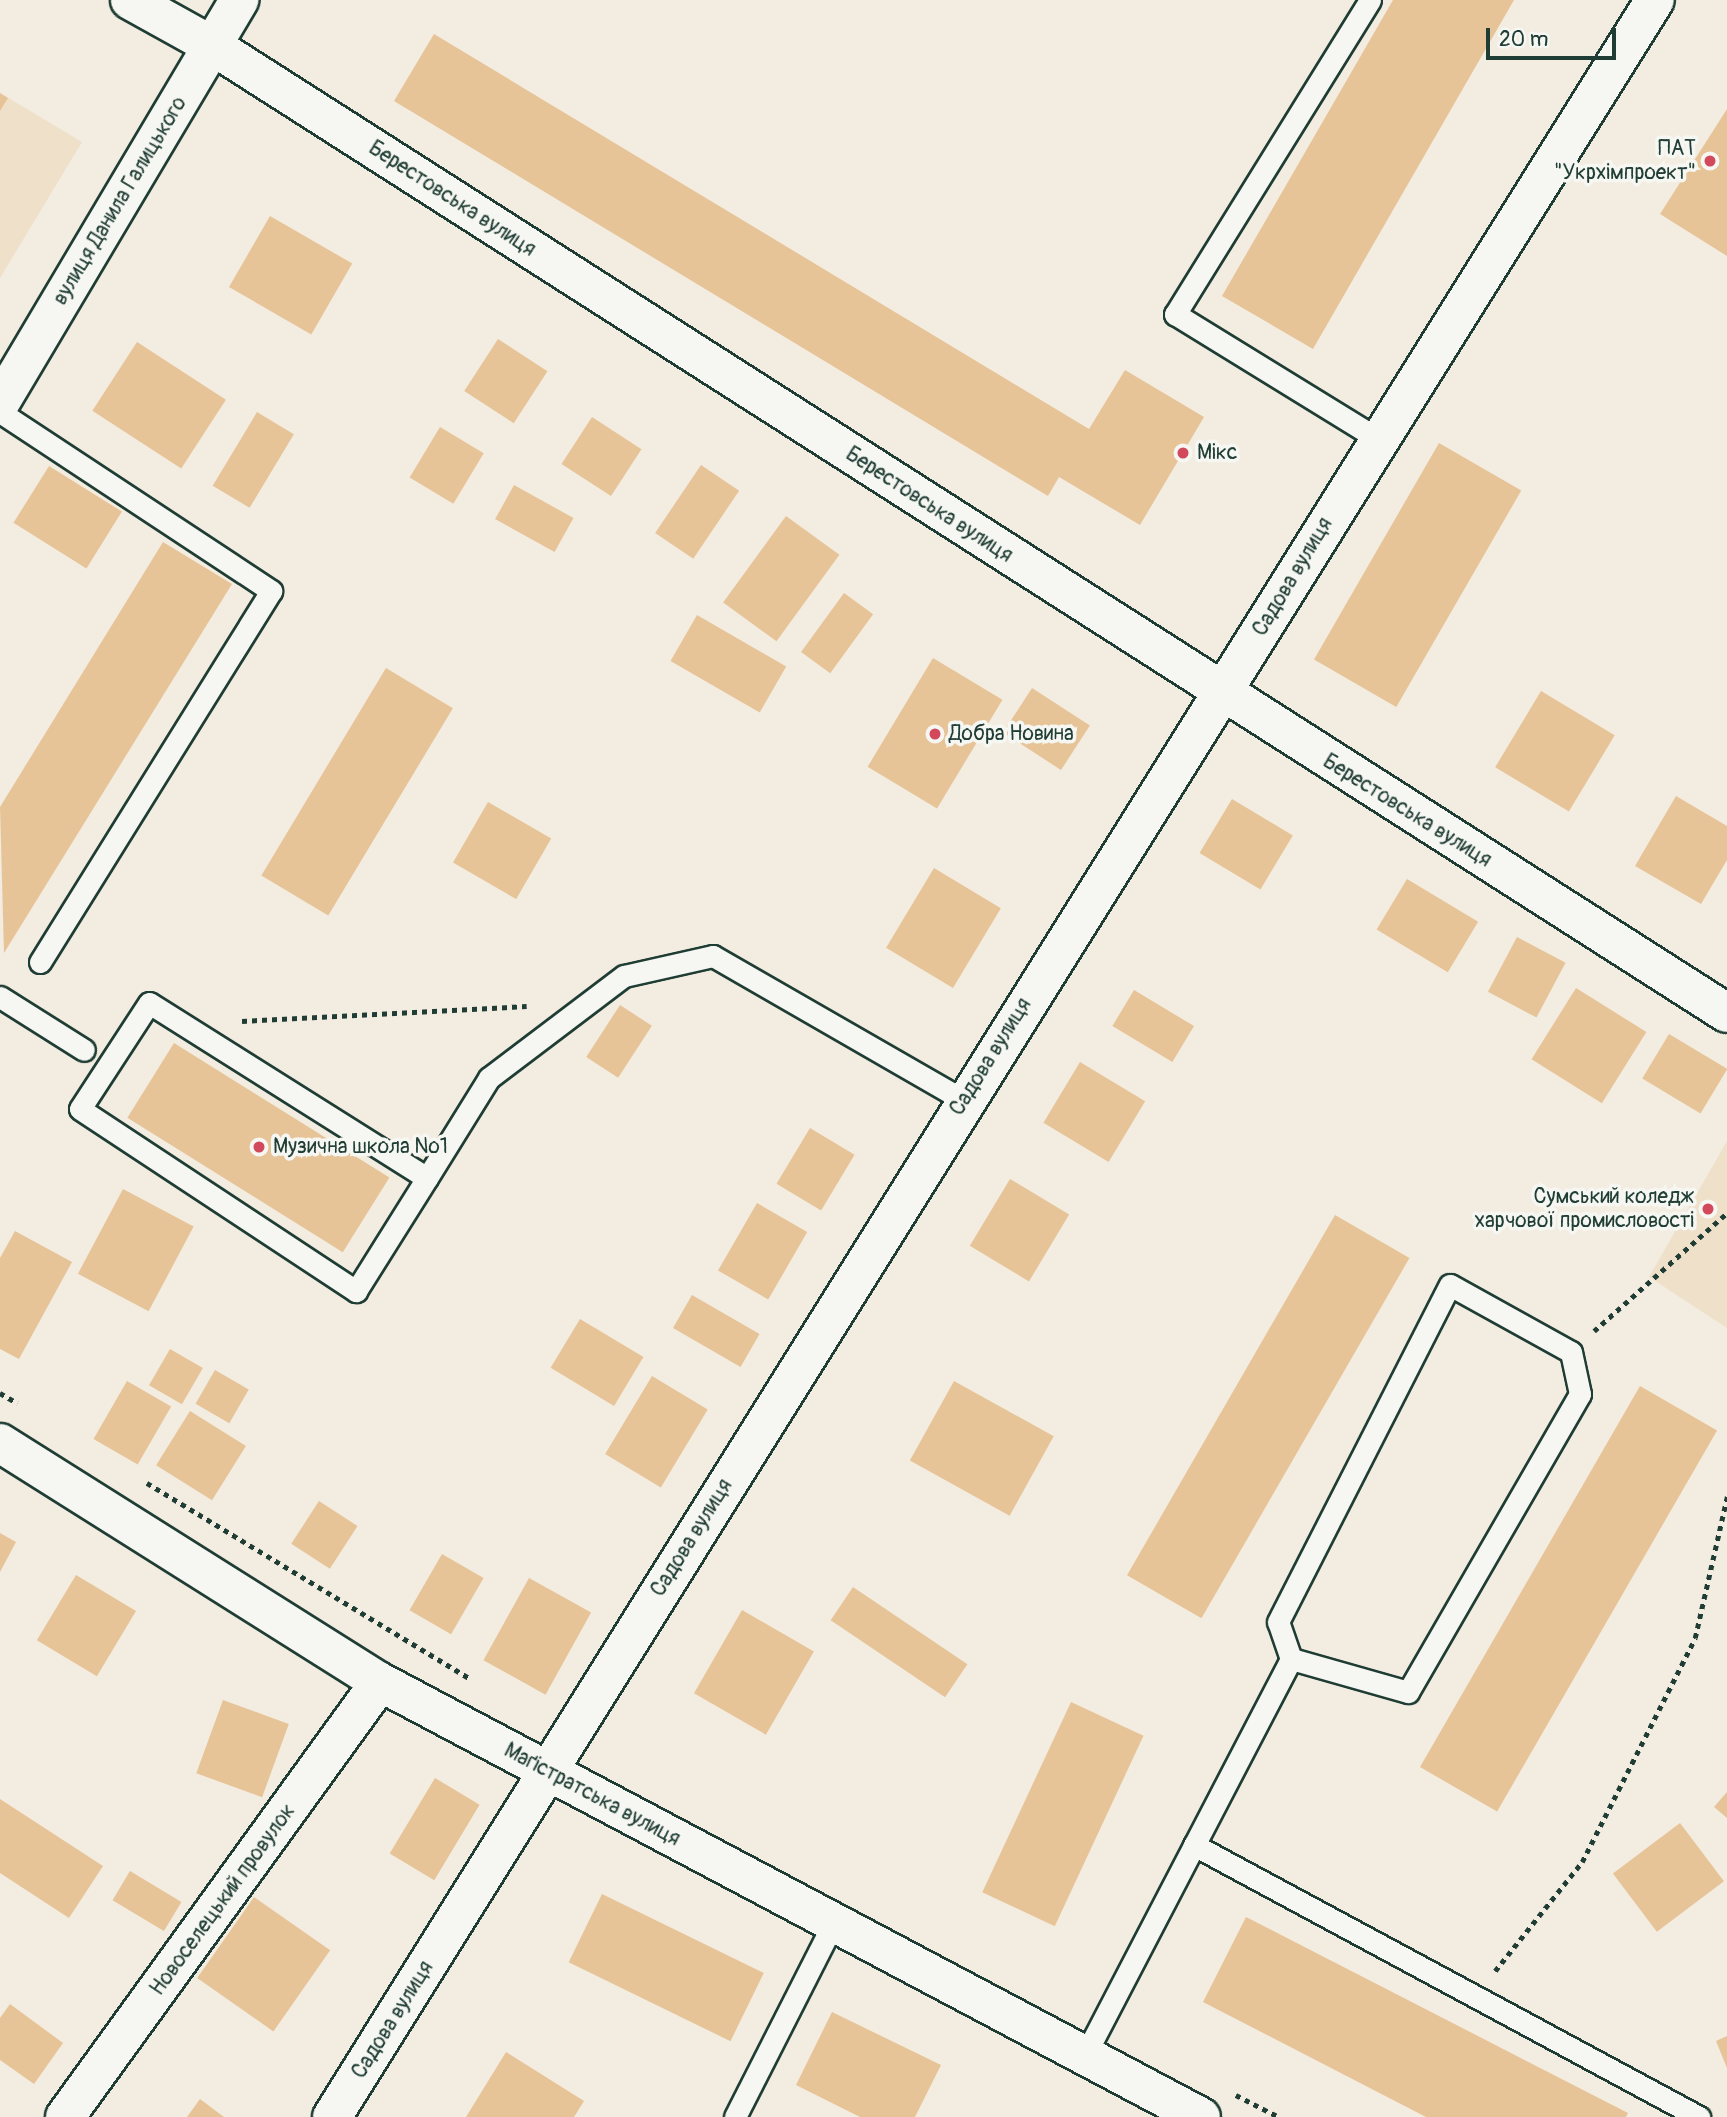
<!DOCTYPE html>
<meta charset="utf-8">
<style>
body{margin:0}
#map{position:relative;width:1727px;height:2117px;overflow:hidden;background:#f3ece0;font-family:Pangolin,sans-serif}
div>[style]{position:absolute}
.built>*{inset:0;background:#efe0ca}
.building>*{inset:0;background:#e7c498;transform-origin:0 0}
.path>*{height:4.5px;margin-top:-2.25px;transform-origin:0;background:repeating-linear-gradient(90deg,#1f3d34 0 5px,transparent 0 10px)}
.roads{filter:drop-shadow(2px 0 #1f3d34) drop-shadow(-2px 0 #1f3d34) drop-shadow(0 2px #1f3d34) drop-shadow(0 -2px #1f3d34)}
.lane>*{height:21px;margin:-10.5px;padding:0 10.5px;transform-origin:10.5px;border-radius:10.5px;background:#f6f6f2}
.street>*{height:38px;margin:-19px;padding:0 19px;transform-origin:19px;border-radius:19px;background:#f6f6f2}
.secondary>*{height:38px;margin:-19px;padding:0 19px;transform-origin:19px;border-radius:19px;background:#f6f6f2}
.dots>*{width:19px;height:19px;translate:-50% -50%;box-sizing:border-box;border:4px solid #f6f6f2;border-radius:50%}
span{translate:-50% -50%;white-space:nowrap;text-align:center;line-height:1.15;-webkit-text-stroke:7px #f6f6f2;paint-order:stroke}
.poi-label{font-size:21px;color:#1f3d34}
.right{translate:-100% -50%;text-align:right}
.left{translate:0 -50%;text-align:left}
.street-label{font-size:21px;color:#1f3d34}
.scale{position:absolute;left:1486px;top:28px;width:130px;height:32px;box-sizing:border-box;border:4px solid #1f3d34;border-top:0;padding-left:9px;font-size:21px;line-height:24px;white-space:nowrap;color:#1f3d34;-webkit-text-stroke:5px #f6f6f2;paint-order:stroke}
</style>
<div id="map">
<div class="built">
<i style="clip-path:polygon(0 93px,82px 142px,0 278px)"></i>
<i style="clip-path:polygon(1727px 1141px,1727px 1328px,1649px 1277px)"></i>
</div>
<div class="building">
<i style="clip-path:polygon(1393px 0,1514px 0,1313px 349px,1222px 296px)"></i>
<i style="clip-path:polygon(434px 34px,1089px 429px,1125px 370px,1204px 417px,1140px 525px,1059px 477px,1048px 496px,394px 101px)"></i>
<i style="clip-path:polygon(0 93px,8px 98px,0 111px)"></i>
<i style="clip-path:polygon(1727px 109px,1727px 256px,1660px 214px)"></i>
<i style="left:270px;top:216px;width:95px;height:82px;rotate:30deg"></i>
<i style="left:498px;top:339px;width:59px;height:62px;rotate:33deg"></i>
<i style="left:137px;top:342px;width:106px;height:82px;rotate:33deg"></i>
<i style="left:257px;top:412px;width:43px;height:86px;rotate:31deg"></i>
<i style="left:592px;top:417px;width:59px;height:56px;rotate:33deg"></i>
<i style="left:440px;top:427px;width:51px;height:59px;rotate:31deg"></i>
<i style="left:1439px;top:443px;width:95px;height:250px;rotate:30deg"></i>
<i style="left:701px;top:465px;width:46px;height:82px;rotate:34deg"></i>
<i style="left:49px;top:466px;width:86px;height:67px;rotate:32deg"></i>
<i style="left:514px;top:485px;width:68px;height:39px;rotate:29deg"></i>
<i style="left:786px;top:516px;width:66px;height:107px;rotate:36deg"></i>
<i style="clip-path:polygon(163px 542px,232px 584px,4px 953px,0 807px)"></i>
<i style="left:844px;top:593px;width:36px;height:73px;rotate:36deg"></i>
<i style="left:697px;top:615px;width:103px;height:53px;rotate:30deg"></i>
<i style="left:933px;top:658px;width:81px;height:127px;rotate:31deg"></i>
<i style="left:386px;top:668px;width:78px;height:242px;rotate:31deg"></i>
<i style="left:1032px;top:688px;width:69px;height:53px;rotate:33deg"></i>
<i style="left:1541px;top:691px;width:86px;height:89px;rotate:31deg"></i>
<i style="clip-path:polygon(1676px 796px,1727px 826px,1727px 860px,1701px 904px,1635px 866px)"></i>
<i style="left:1232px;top:799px;width:71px;height:63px;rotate:31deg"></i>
<i style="left:488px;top:802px;width:73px;height:70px;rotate:30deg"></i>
<i style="left:934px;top:868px;width:78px;height:93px;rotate:31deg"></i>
<i style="left:1407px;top:879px;width:83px;height:59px;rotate:31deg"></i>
<i style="left:1517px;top:937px;width:55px;height:62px;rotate:28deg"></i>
<i style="left:1576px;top:988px;width:83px;height:84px;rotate:32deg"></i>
<i style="left:1134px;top:990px;width:70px;height:42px;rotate:31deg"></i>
<i style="left:620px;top:1005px;width:38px;height:62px;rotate:33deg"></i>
<i style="left:1669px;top:1034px;width:68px;height:52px;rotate:31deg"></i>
<i style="left:174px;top:1043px;width:254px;height:88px;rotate:32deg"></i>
<i style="left:1080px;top:1062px;width:76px;height:71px;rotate:31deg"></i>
<i style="left:810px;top:1128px;width:52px;height:65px;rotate:31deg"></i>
<i style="left:1010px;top:1179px;width:69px;height:78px;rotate:31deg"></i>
<i style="left:123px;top:1189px;width:80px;height:96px;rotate:28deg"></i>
<i style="left:757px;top:1203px;width:58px;height:78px;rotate:30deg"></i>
<i style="left:1335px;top:1215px;width:86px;height:416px;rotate:30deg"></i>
<i style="clip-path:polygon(15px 1231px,72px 1262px,19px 1359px,0 1349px,0 1258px)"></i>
<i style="left:692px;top:1295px;width:78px;height:38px;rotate:30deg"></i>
<i style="left:580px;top:1319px;width:74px;height:57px;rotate:31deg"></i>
<i style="left:170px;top:1349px;width:38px;height:42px;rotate:30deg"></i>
<i style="left:215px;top:1370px;width:39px;height:39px;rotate:30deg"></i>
<i style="left:652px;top:1376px;width:65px;height:91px;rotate:31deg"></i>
<i style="left:127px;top:1381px;width:51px;height:67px;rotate:30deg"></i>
<i style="left:954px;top:1381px;width:114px;height:91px;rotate:29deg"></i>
<i style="left:1640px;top:1386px;width:89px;height:440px;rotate:30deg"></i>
<i style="left:190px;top:1411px;width:66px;height:64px;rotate:32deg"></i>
<i style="left:319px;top:1501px;width:46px;height:51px;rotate:33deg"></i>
<i style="clip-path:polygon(0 1533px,16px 1542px,0 1572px)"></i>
<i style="left:442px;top:1554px;width:48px;height:65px;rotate:30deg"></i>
<i style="left:76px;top:1575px;width:70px;height:76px;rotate:31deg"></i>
<i style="left:529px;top:1578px;width:71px;height:94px;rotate:29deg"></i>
<i style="left:853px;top:1587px;width:138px;height:40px;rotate:34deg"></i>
<i style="left:742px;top:1610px;width:83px;height:96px;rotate:30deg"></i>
<i style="left:223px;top:1700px;width:70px;height:78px;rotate:20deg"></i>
<i style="left:1071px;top:1702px;width:80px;height:210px;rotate:25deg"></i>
<i style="left:435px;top:1778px;width:52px;height:88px;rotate:31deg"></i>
<i style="clip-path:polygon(1727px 1792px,1727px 1818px,1714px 1807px)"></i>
<i style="clip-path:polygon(0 1799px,103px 1866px,69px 1918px,0 1873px)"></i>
<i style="left:1680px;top:1823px;width:73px;height:84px;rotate:53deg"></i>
<i style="left:130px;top:1871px;width:60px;height:34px;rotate:31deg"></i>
<i style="left:602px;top:1894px;width:180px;height:76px;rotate:26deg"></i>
<i style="left:254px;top:1897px;width:93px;height:99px;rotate:35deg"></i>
<i style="clip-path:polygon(1246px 1917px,1628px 2113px,1626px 2117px,1426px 2117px,1203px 2002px)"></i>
<i style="clip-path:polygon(10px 2004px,63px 2043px,34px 2084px,0 2060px,0 2018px)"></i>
<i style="clip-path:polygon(832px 2012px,941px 2065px,915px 2117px,860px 2117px,796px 2085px)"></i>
<i style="clip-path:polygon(1727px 2036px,1727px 2068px,1716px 2041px)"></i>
<i style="clip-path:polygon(506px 2052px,584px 2101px,574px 2117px,466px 2117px)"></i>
<i style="clip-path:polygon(200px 2099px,224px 2117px,187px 2117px)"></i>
</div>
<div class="path">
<i style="left:242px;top:1021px;width:285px;rotate:-3deg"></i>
<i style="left:1594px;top:1331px;width:178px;rotate:-41.6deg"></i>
<i style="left:0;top:1393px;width:20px;rotate:30deg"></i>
<i style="left:147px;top:1483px;width:376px;rotate:31.2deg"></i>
<i style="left:1495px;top:1971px;width:139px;rotate:-51.4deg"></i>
<i style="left:1582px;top:1862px;width:251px;rotate:-63.2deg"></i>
<i style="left:1695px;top:1638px;width:145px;rotate:-77.2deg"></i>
<i style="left:1236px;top:2095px;width:48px;rotate:27.1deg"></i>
</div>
<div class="roads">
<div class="lane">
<i style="left:1370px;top:0;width:370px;rotate:121.8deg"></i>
<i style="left:1175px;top:314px;width:238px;rotate:31.6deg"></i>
<i style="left:0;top:412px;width:325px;rotate:33.4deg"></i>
<i style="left:271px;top:591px;width:437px;rotate:121.9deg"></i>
<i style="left:0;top:997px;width:99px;rotate:32.2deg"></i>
<i style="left:427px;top:1178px;width:328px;rotate:-147.8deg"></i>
<i style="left:149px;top:1003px;width:126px;rotate:123.1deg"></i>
<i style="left:80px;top:1109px;width:331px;rotate:33.4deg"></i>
<i style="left:356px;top:1291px;width:133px;rotate:-57.9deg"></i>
<i style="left:427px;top:1178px;width:118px;rotate:-58.2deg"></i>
<i style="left:489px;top:1078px;width:169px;rotate:-37.1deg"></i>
<i style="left:624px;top:976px;width:91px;rotate:-12.7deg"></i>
<i style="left:713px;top:956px;width:289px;rotate:29.9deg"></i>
<i style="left:1194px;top:1845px;width:574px;rotate:28.31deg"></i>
<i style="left:1086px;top:2053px;width:444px;rotate:-62.5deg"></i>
<i style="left:1291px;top:1659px;width:39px;rotate:-109deg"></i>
<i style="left:1278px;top:1622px;width:378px;rotate:-63deg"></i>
<i style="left:1450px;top:1285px;width:138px;rotate:29deg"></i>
<i style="left:1571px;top:1352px;width:43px;rotate:77.9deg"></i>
<i style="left:1580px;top:1394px;width:344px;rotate:120deg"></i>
<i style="left:1408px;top:1692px;width:122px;rotate:-164.2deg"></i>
<i style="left:735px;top:2117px;width:216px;rotate:-63.1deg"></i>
</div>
<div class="street">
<i style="left:130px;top:0;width:95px;rotate:29deg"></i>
<i style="left:213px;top:46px;width:1796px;rotate:32.57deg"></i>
<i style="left:0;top:403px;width:469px;rotate:-59.3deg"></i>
<i style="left:65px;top:2117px;width:537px;rotate:-54.09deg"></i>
<i style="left:332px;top:2117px;width:2496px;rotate:-58deg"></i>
</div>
<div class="secondary">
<i style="left:0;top:1443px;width:449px;rotate:32.2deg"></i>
<i style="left:380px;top:1682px;width:929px;rotate:27.92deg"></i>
</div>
</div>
<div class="dots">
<i style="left:1710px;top:161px;background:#d1495b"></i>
<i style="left:1183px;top:453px;background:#d1495b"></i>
<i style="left:935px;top:734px;background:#d1495b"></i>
<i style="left:259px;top:1147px;background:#d1495b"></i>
<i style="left:1708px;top:1209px;background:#d1495b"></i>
</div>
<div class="poi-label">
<span class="right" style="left:1696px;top:161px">ПАТ<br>"Укрхімпроект"</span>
<span class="left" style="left:1197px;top:453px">Мікс</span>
<span class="left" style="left:949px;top:734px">Добра Новина</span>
<span class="left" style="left:273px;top:1147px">Музична школа №1</span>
<span class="right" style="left:1694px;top:1209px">Сумський коледж<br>харчової промисловості</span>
</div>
<div class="street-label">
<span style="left:452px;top:199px;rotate:33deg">Берестовська вулиця</span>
<span style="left:120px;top:201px;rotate:-59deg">вулиця Данила Галицького</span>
<span style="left:929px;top:505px;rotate:33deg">Берестовська вулиця</span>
<span style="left:1293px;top:577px;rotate:-59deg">Садова вулиця</span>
<span style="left:1407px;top:811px;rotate:32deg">Берестовська вулиця</span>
<span style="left:991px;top:1057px;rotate:-58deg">Садова вулиця</span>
<span style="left:692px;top:1538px;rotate:-58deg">Садова вулиця</span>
<span style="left:592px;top:1795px;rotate:28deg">Маґістратська вулиця</span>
<span style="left:223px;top:1900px;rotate:-54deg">Новоселецький провулок</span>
<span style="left:393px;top:2020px;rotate:-58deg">Садова вулиця</span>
</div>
<div class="scale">20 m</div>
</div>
